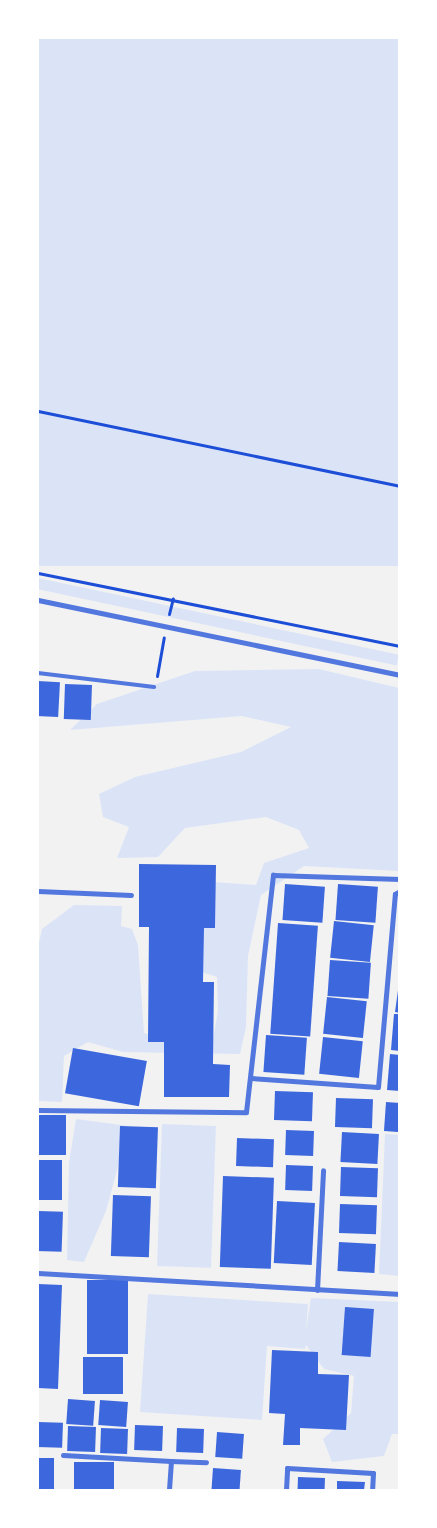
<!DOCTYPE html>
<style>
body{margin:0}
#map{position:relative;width:437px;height:1528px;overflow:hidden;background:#f2f2f2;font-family:"Work Sans",sans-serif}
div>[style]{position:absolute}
.green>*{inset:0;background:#dbe4f7;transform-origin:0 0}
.building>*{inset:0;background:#3d67dc;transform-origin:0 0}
.path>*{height:3px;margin:-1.5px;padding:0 1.5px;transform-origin:1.5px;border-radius:1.5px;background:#1d4ed8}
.service>*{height:4px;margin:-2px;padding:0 2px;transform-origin:2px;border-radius:2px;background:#5277de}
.minor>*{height:5px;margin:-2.5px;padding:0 2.5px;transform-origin:2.5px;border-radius:2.5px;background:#5277de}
span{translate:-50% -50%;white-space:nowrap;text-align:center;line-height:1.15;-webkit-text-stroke:4px #fff;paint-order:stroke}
.frame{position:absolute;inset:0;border:39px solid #fff;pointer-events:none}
</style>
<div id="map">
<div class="green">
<i style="left:38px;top:38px;width:361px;height:528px"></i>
<i style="left:38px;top:578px;width:369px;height:11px;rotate:12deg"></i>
<i style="clip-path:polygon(319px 669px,399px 688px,399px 871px,304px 866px,261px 895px,248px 956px,246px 1027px,240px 1054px,123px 1052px,88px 1042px,64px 1056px,62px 1102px,38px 1101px,38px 947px,42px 929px,74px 905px,122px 906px,121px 926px,132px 929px,138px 945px,144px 1033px,175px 1042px,213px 1039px,218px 1011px,217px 977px,189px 968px,213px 882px,256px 885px,264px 863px,309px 848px,299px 830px,266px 817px,185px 828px,158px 857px,117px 858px,129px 827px,103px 817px,99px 794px,135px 777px,241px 752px,291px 727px,242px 716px,70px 730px,97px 704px,195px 671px)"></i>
<i style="clip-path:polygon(76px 1119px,129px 1126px,106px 1211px,84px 1262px,67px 1260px,69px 1163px)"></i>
<i style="left:162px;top:1124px;width:54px;height:142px;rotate:2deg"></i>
<i style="clip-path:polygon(385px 1134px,399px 1135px,399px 1276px,379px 1274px)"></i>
<i style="clip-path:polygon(148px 1294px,308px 1304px,306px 1331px,311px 1298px,399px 1302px,399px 1434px,392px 1434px,384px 1456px,332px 1462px,323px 1439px,351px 1413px,354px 1376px,324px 1369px,306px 1345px,305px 1349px,267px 1346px,262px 1420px,140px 1412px)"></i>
</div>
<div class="building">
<i style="left:38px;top:681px;width:22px;height:35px;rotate:3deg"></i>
<i style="left:65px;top:684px;width:27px;height:35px;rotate:2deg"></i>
<i style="clip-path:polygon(139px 864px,216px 865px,215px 928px,204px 928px,203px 982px,214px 982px,213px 1064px,230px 1065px,229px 1097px,164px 1097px,164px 1042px,148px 1042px,149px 927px,139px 927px)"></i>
<i style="left:285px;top:884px;width:40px;height:36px;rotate:4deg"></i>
<i style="left:338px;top:884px;width:40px;height:36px;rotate:4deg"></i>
<i style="left:334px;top:921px;width:40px;height:37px;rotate:6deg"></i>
<i style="left:278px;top:923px;width:40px;height:111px;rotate:4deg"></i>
<i style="left:330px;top:960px;width:41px;height:36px;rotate:4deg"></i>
<i style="clip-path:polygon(400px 976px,400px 1013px,395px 1012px)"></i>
<i style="left:327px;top:997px;width:40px;height:37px;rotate:6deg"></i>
<i style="clip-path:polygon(394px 1014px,400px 1014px,400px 1051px,391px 1050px)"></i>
<i style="left:266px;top:1035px;width:41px;height:37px;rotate:4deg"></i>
<i style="left:323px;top:1037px;width:40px;height:37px;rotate:6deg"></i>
<i style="left:73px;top:1048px;width:75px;height:46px;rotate:10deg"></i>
<i style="clip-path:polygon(390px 1054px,400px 1055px,400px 1091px,387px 1090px)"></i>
<i style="left:275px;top:1091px;width:38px;height:29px;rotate:2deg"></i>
<i style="left:336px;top:1098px;width:37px;height:29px;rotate:2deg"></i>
<i style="left:386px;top:1102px;width:14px;height:29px;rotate:4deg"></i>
<i style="left:38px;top:1115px;width:28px;height:40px"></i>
<i style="left:120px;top:1126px;width:38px;height:61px;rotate:2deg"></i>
<i style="left:286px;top:1130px;width:28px;height:25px;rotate:2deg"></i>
<i style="left:342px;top:1132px;width:37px;height:30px;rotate:3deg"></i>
<i style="left:237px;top:1138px;width:37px;height:28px;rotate:2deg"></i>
<i style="left:38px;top:1160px;width:24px;height:40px"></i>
<i style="left:286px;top:1165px;width:27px;height:25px;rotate:2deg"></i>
<i style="left:341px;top:1167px;width:37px;height:29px;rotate:2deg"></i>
<i style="left:223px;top:1176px;width:51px;height:91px;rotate:2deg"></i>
<i style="left:113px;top:1195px;width:38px;height:61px;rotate:2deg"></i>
<i style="left:277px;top:1201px;width:38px;height:62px;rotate:3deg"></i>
<i style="left:340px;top:1204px;width:37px;height:29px;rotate:2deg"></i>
<i style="left:38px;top:1211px;width:25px;height:40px;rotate:2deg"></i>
<i style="left:339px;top:1242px;width:37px;height:29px;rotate:3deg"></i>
<i style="left:87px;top:1280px;width:41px;height:74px"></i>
<i style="clip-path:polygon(38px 1284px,62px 1285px,58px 1389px,38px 1388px)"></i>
<i style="left:345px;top:1307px;width:29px;height:48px;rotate:4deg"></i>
<i style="clip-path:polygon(272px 1350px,318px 1352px,318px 1374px,349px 1375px,346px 1430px,300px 1428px,300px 1445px,283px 1445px,285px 1414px,269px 1413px)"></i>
<i style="left:83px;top:1357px;width:40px;height:37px"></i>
<i style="left:68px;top:1399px;width:27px;height:25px;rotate:4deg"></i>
<i style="left:100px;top:1400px;width:28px;height:25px;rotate:4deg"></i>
<i style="left:38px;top:1422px;width:25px;height:25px;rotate:2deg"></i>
<i style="left:135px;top:1425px;width:28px;height:25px;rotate:2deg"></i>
<i style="left:68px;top:1426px;width:28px;height:25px;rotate:2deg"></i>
<i style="left:101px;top:1428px;width:27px;height:25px;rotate:2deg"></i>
<i style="left:177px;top:1428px;width:27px;height:24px;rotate:2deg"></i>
<i style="left:217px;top:1432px;width:27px;height:25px;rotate:4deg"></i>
<i style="left:38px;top:1458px;width:16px;height:32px"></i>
<i style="left:74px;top:1462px;width:40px;height:28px"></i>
<i style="left:213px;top:1468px;width:28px;height:22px;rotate:4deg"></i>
<i style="left:298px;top:1477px;width:27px;height:13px;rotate:2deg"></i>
<i style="clip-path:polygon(337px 1481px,365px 1482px,364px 1490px,337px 1490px)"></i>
</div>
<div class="path">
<i style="left:38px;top:411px;width:370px;rotate:11.7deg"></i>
<i style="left:38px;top:573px;width:369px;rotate:11.4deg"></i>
<i style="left:169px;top:614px;width:16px;rotate:-76deg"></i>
<i style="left:157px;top:676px;width:39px;rotate:-80deg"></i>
</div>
<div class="service">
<i style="left:38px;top:673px;width:117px;rotate:6.9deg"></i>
</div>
<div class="minor">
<i style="left:38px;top:600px;width:370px;rotate:11.7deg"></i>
<i style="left:38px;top:891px;width:93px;rotate:2.5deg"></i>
<i style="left:251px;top:1078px;width:127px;rotate:4.1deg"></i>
<i style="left:378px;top:1087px;width:194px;rotate:-85deg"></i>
<i style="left:395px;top:894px;width:6px;rotate:-31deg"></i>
<i style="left:38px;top:1110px;width:208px;rotate:0.6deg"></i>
<i style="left:246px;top:1112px;width:239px;rotate:-83.5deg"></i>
<i style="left:273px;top:875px;width:127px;rotate:1.8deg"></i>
<i style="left:38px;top:1273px;width:363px;rotate:3.3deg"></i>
<i style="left:317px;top:1290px;width:120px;rotate:-87.1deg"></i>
<i style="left:63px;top:1455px;width:108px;rotate:3.2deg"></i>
<i style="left:171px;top:1461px;width:29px;rotate:94deg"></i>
<i style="left:171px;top:1461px;width:35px;rotate:2deg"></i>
<i style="left:286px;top:1490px;width:22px;rotate:-87deg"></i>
<i style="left:287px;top:1468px;width:86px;rotate:3.3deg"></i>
<i style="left:373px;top:1473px;width:17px;rotate:93deg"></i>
</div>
<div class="frame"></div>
</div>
